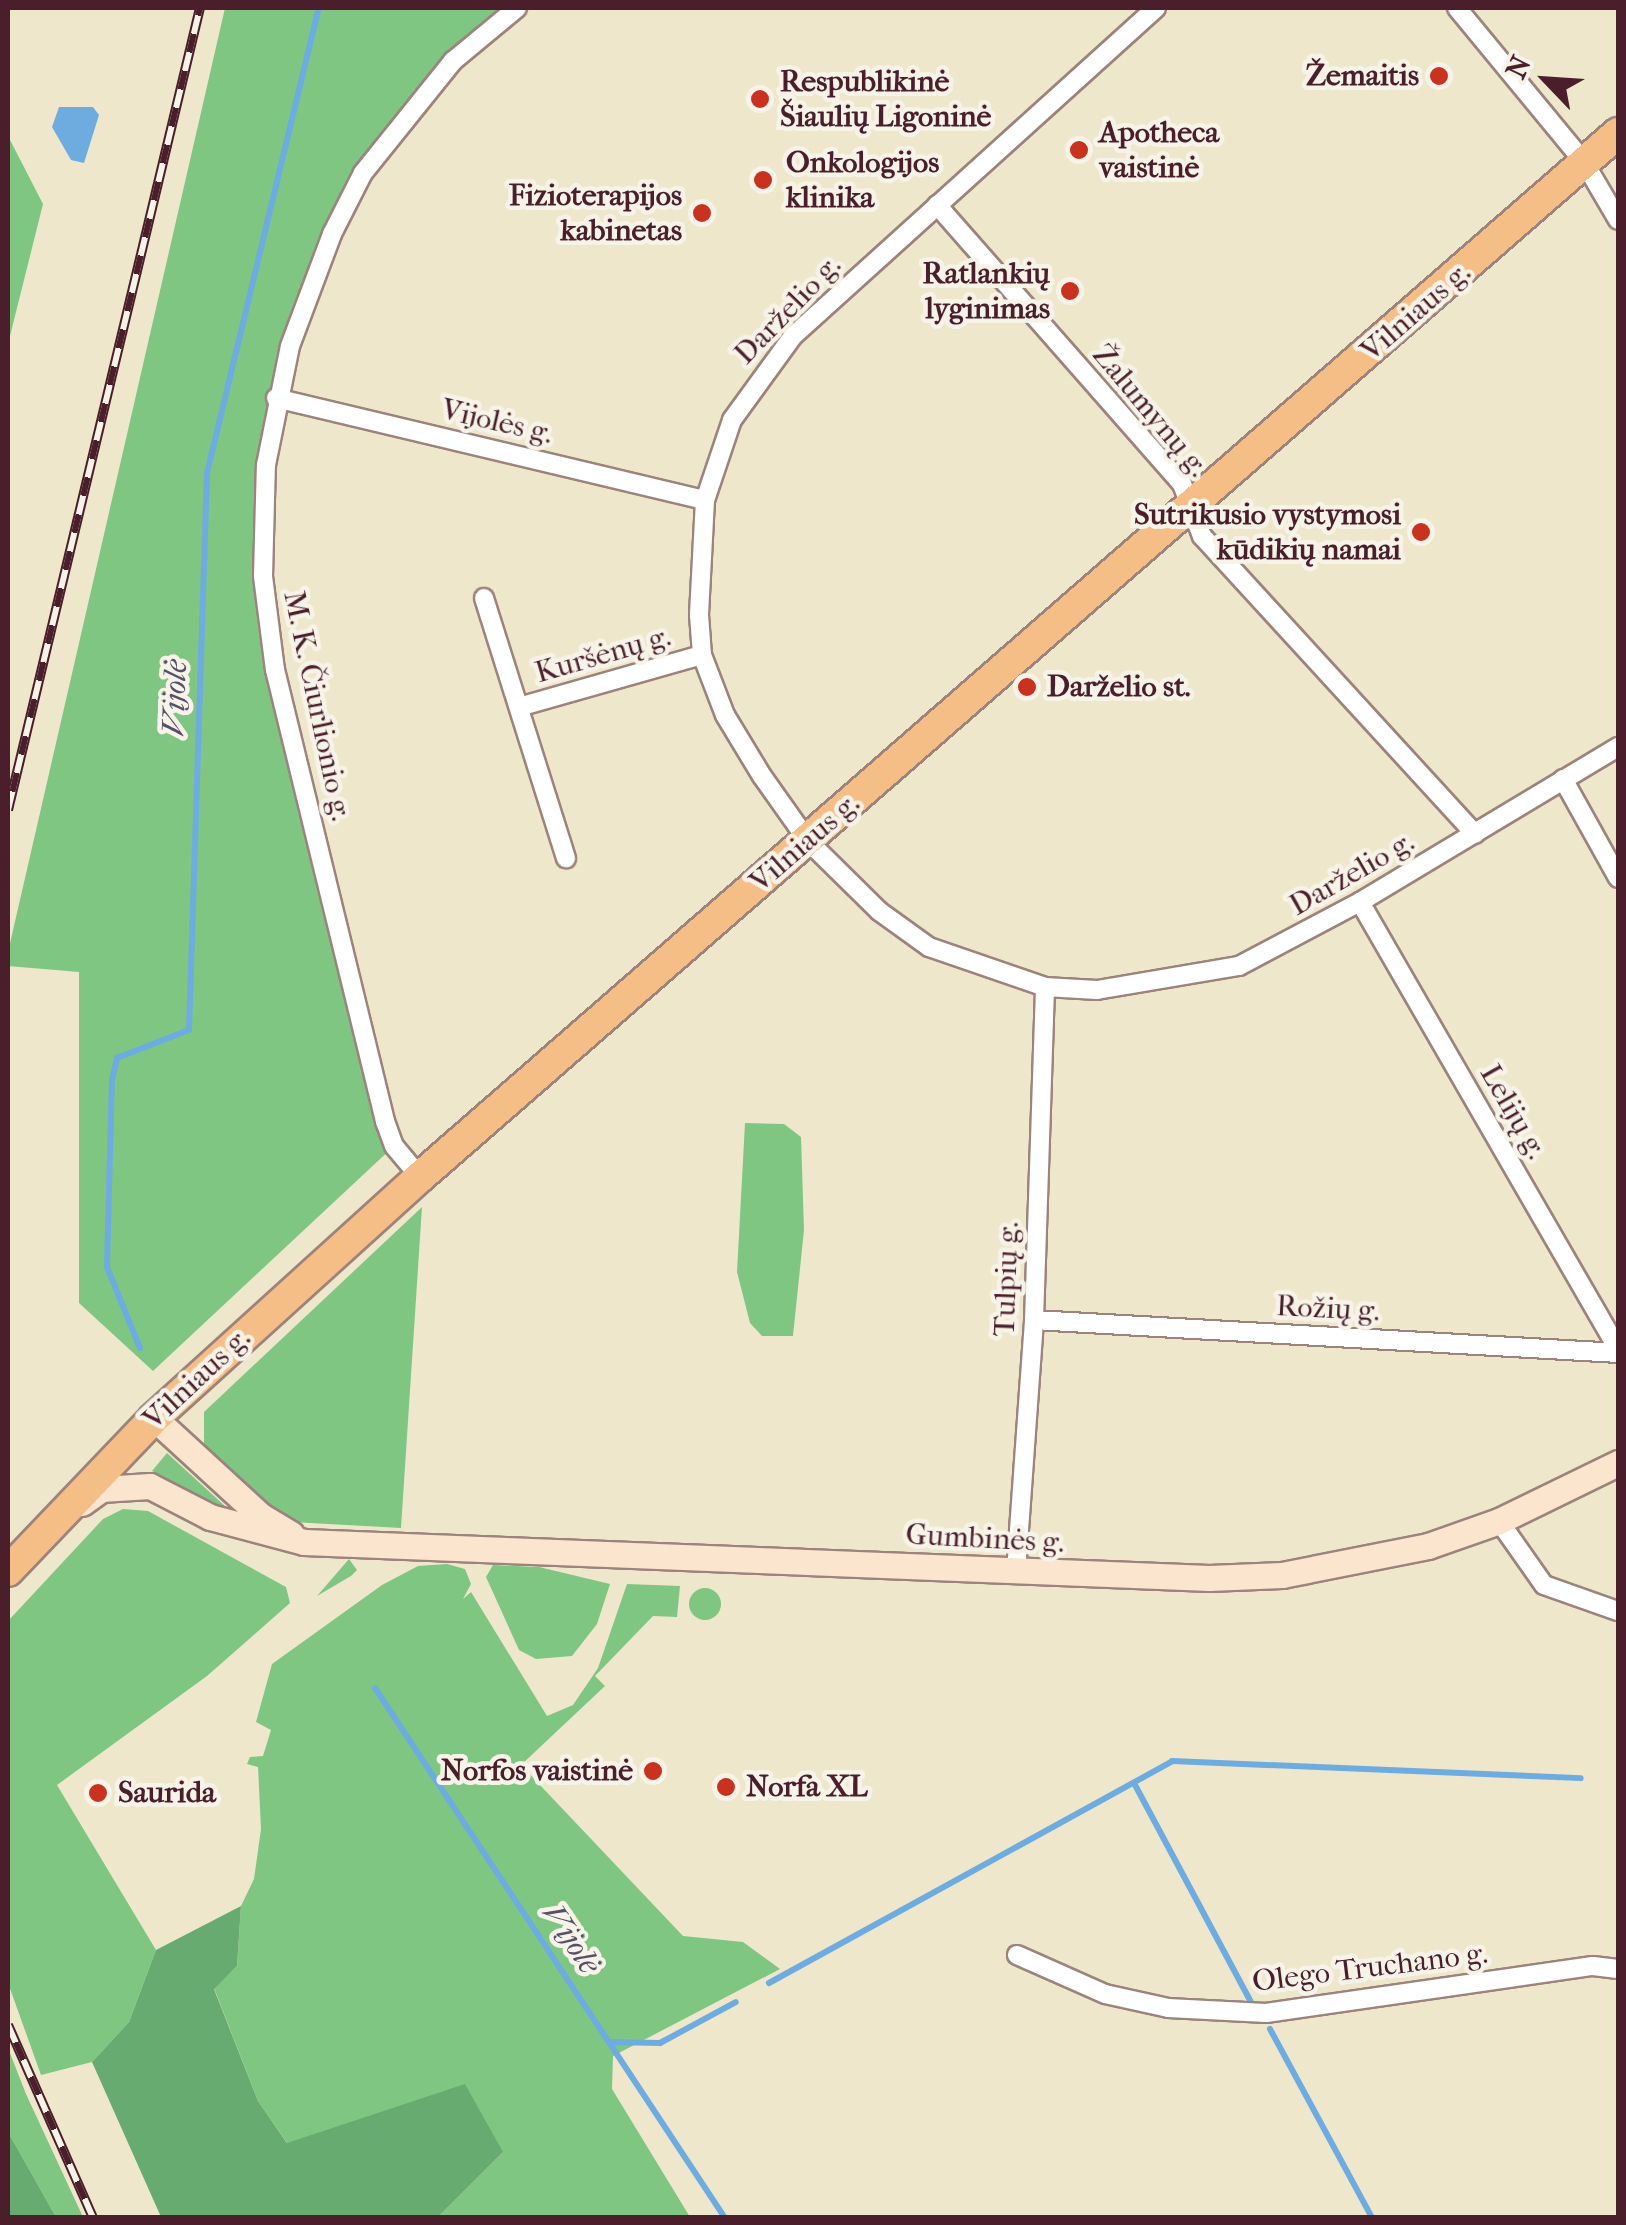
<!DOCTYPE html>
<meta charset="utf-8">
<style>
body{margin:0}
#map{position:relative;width:1626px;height:2225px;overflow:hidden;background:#efe7cc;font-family:"IM FELL French Canon",serif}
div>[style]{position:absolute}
.green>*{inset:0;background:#7fc683}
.round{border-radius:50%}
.forest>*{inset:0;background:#67ab71}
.water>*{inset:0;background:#6eace0}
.stream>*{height:6px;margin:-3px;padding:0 3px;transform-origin:3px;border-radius:3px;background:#6eace0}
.roads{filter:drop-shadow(2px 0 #9c837c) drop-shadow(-2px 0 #9c837c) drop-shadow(0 2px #9c837c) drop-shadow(0 -2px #9c837c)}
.minor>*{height:18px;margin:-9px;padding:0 9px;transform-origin:9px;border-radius:9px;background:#fff}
.secondary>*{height:25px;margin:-12.5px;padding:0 12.5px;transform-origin:12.5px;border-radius:12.5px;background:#fbe5cf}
.trunk>*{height:30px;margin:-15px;padding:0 15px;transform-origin:15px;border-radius:15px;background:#f6be87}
.rail>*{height:10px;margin-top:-5px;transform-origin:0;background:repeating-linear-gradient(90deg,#f7f3e8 0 19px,#4a1f2b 0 38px);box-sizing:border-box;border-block:2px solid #4a1f2b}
.dots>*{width:28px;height:28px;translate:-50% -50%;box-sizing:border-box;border:5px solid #f7f3e8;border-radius:50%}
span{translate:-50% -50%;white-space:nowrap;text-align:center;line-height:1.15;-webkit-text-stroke:9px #f7f3e8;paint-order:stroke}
.poi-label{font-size:30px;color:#4a1f2b;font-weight:700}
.right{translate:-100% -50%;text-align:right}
.left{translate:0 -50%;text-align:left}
.street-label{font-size:30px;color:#4a1f2b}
.water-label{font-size:32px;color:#57506a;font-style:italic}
.frame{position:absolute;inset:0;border:10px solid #4a1f2b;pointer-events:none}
.north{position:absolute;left:1496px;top:30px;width:100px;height:100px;-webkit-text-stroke:8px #f7f3e8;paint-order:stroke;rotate:295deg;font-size:28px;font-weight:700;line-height:40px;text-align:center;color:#4a1f2b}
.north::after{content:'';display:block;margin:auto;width:35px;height:45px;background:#4a1f2b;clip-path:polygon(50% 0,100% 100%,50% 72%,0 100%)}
</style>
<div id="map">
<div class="green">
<i style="clip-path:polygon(225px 8px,512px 8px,453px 62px,363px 173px,276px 398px,267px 622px,394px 1146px,153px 1371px,79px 1303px,79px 972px,8px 966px,8px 952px)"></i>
<i style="clip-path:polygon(8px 136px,43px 204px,8px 344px)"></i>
<i style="clip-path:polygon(745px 1123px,784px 1124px,801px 1137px,804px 1230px,793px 1336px,762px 1336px,750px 1323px,737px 1272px)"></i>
<i style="clip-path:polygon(422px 1207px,401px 1528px,292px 1522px,269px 1509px,204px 1445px,204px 1412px)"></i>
<i style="clip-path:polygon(167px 1453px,226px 1507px,226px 1510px,152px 1471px)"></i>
<i style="clip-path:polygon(123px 1509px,148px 1511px,286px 1587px,290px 1603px,207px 1676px,57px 1785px,156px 1950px,129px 2022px,92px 2062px,41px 2075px,8px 1983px,8px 1621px,103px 1519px)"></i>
<i style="clip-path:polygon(349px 1559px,357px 1570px,351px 1576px,317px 1596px)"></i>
<i style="clip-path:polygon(447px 1564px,465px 1569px,471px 1584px,463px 1599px,471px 1592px,547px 1716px,573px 1705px,598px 1668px,627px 1584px,680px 1586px,677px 1617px,653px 1616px,595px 1676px,605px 1686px,521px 1765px,683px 1936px,743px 1942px,780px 1969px,613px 2056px,612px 2089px,690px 2217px,438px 2217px,503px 2152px,288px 2144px,258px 2101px,214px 1988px,237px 1966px,241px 1906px,254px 1879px,261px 1829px,258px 1767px,247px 1764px,250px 1757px,263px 1756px,271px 1730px,256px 1722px,272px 1664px,382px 1585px,418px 1566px)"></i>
<i style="clip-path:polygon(493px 1565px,539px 1567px,610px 1584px,597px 1624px,572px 1656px,536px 1659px,519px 1650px,486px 1577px)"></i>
<i class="round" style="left:689px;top:1588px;width:32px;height:32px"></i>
<i style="clip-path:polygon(8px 2048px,26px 2094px,83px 2217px,56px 2217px,8px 2132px)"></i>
</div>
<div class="forest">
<i style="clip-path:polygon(241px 1906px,237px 1966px,214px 1989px,258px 2101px,287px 2143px,465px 2084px,503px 2152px,438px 2217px,161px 2217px,92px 2062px,129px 2022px,156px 1950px)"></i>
<i style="clip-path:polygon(8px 2132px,56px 2217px,8px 2217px)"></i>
</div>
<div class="water">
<i style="clip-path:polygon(59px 107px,93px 107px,99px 115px,84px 163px,71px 160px,52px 127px)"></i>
</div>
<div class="stream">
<i style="left:140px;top:1348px;width:87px;rotate:-112.2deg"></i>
<i style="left:107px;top:1267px;width:187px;rotate:-88.5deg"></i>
<i style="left:112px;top:1080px;width:23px;rotate:-77deg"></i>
<i style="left:117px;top:1058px;width:77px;rotate:-21.3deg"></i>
<i style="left:189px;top:1030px;width:557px;rotate:-88.15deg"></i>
<i style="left:207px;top:473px;width:478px;rotate:-76.5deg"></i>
<i style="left:375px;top:1688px;width:635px;rotate:56.56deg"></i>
<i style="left:1134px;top:1783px;width:248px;rotate:61.9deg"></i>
<i style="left:769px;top:1983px;width:460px;rotate:-28.8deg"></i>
<i style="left:1172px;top:1761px;width:409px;rotate:2.4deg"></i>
<i style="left:1270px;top:2029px;width:215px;rotate:61.6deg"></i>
<i style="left:612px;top:2042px;width:48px;rotate:1.2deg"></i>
<i style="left:660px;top:2043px;width:86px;rotate:-28.3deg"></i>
</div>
<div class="roads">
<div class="minor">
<i style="left:1156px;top:8px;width:489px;rotate:137.9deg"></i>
<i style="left:793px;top:336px;width:104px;rotate:126deg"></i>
<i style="left:732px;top:420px;width:84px;rotate:108.6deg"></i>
<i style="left:705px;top:500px;width:115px;rotate:93deg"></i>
<i style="left:699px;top:615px;width:40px;rotate:85.7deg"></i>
<i style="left:702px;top:655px;width:64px;rotate:69deg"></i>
<i style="left:725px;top:715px;width:71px;rotate:58.8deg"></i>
<i style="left:762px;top:776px;width:80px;rotate:54.7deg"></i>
<i style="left:808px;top:841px;width:100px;rotate:44.6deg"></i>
<i style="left:879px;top:911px;width:62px;rotate:35.8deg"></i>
<i style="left:929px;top:947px;width:123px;rotate:19deg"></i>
<i style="left:1045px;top:987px;width:52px;rotate:3.3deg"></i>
<i style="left:1097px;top:990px;width:144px;rotate:-9.6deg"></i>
<i style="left:1239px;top:966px;width:137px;rotate:-27.9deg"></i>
<i style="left:1360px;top:902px;width:301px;rotate:-31deg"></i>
<i style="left:1457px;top:8px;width:200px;rotate:50.5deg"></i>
<i style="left:1584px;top:162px;width:67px;rotate:59.6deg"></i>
<i style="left:937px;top:205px;width:371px;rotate:48.7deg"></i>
<i style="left:1182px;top:484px;width:56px;rotate:69deg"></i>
<i style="left:1202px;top:536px;width:404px;rotate:47.5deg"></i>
<i style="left:276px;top:398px;width:441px;rotate:13.4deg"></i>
<i style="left:484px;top:598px;width:273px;rotate:72.5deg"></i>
<i style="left:519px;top:707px;width:190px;rotate:-15.9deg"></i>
<i style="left:1563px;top:779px;width:113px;rotate:60.9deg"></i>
<i style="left:1360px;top:902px;width:516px;rotate:60.01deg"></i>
<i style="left:420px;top:1177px;width:40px;rotate:-130deg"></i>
<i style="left:394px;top:1146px;width:27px;rotate:-110deg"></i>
<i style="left:385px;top:1121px;width:464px;rotate:-103.7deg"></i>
<i style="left:275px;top:670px;width:95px;rotate:-97.3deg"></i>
<i style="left:263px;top:576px;width:111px;rotate:-88.5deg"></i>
<i style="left:266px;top:465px;width:121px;rotate:-78.6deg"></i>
<i style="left:290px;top:346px;width:120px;rotate:-69.4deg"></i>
<i style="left:332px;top:234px;width:68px;rotate:-63.1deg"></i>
<i style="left:363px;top:173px;width:144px;rotate:-51.2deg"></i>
<i style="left:453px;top:61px;width:83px;rotate:-39.6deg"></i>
<i style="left:1034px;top:1320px;width:585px;rotate:3.23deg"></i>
<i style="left:1499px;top:1521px;width:78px;rotate:54.9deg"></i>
<i style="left:1544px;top:1585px;width:78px;rotate:19.4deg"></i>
<i style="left:1016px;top:1572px;width:253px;rotate:-85.9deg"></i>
<i style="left:1034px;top:1320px;width:333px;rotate:-88.1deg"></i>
<i style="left:1017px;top:1955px;width:96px;rotate:23.9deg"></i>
<i style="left:1105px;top:1994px;width:65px;rotate:12.5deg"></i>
<i style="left:1168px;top:2008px;width:98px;rotate:2.9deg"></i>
<i style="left:1266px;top:2013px;width:330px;rotate:-8.2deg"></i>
<i style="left:1593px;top:1966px;width:25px;rotate:7deg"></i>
</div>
<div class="secondary">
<i style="left:154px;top:1418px;width:145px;rotate:42.5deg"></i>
<i style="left:261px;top:1516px;width:35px;rotate:31deg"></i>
<i style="left:82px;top:1503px;width:24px;rotate:-36deg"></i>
<i style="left:101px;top:1489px;width:49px;rotate:-3.5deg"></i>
<i style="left:150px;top:1486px;width:68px;rotate:27.3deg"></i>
<i style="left:210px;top:1517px;width:97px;rotate:14.9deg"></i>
<i style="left:304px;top:1542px;width:906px;rotate:2.28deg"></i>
<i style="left:1209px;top:1578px;width:73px;rotate:-2.4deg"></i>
<i style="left:1282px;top:1575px;width:149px;rotate:-11.2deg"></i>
<i style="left:1428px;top:1546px;width:75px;rotate:-19.4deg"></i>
<i style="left:1499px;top:1521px;width:132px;rotate:-26deg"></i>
</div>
<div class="trunk">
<i style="left:8px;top:1571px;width:211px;rotate:-46.3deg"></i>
<i style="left:154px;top:1418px;width:359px;rotate:-42.2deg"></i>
<i style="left:420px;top:1177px;width:1589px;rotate:-41.07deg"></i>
</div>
</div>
<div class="rail">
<i style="left:8px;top:810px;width:825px;rotate:-76.54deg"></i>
<i style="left:8px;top:2025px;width:211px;rotate:66.2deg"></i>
</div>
<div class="dots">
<i style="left:1439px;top:76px;background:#c8321e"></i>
<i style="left:760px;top:99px;background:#c8321e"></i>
<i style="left:1079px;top:150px;background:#c8321e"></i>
<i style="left:763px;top:180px;background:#c8321e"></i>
<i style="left:702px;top:213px;background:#c8321e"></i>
<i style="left:1070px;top:291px;background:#c8321e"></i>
<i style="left:1421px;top:532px;background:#c8321e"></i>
<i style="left:1027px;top:687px;background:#c8321e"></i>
<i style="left:653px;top:1771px;background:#c8321e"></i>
<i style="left:726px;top:1787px;background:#c8321e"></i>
<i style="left:98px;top:1793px;background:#c8321e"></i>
</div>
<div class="poi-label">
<span class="right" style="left:1419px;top:76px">Žemaitis</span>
<span class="left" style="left:780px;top:99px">Respublikinė<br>Šiaulių Ligoninė</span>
<span class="left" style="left:1099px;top:150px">Apotheca<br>vaistinė</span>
<span class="left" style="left:786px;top:180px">Onkologijos<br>klinika</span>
<span class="right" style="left:682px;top:213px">Fizioterapijos<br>kabinetas</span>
<span class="right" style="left:1050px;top:291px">Ratlankių<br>lyginimas</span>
<span class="right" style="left:1401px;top:532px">Sutrikusio vystymosi<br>kūdikių namai</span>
<span class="left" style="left:1047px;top:687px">Darželio st.</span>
<span class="right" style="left:633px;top:1771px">Norfos vaistinė</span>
<span class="left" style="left:746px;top:1787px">Norfa XL</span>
<span class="left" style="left:118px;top:1793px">Saurida</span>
</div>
<div class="street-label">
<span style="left:788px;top:310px;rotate:-46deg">Darželio g.</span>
<span style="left:1416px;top:312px;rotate:-41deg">Vilniaus g.</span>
<span style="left:1150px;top:411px;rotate:50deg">Žalumynų g.</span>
<span style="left:497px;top:422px;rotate:13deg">Vijolės g.</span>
<span style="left:603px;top:655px;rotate:-16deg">Kuršėnų g.</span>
<span style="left:317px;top:706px;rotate:78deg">M. K. Čiurlionio g.</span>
<span style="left:805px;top:843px;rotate:-41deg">Vilniaus g.</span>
<span style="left:1352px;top:874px;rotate:-30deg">Darželio g.</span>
<span style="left:1513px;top:1112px;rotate:60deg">Lelijų g.</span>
<span style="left:1007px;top:1279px;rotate:-88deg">Tulpių g.</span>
<span style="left:1328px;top:1309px;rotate:3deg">Rožių g.</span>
<span style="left:197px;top:1379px;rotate:-43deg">Vilniaus g.</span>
<span style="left:985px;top:1539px;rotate:3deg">Gumbinės g.</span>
<span style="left:1370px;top:1968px;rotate:-7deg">Olego Truchano g.</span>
</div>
<div class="water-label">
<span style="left:175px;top:698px;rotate:-88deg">Vijolė</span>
<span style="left:571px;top:1939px;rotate:56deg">Vijolė</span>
</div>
<div class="frame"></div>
<div class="north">N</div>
</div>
